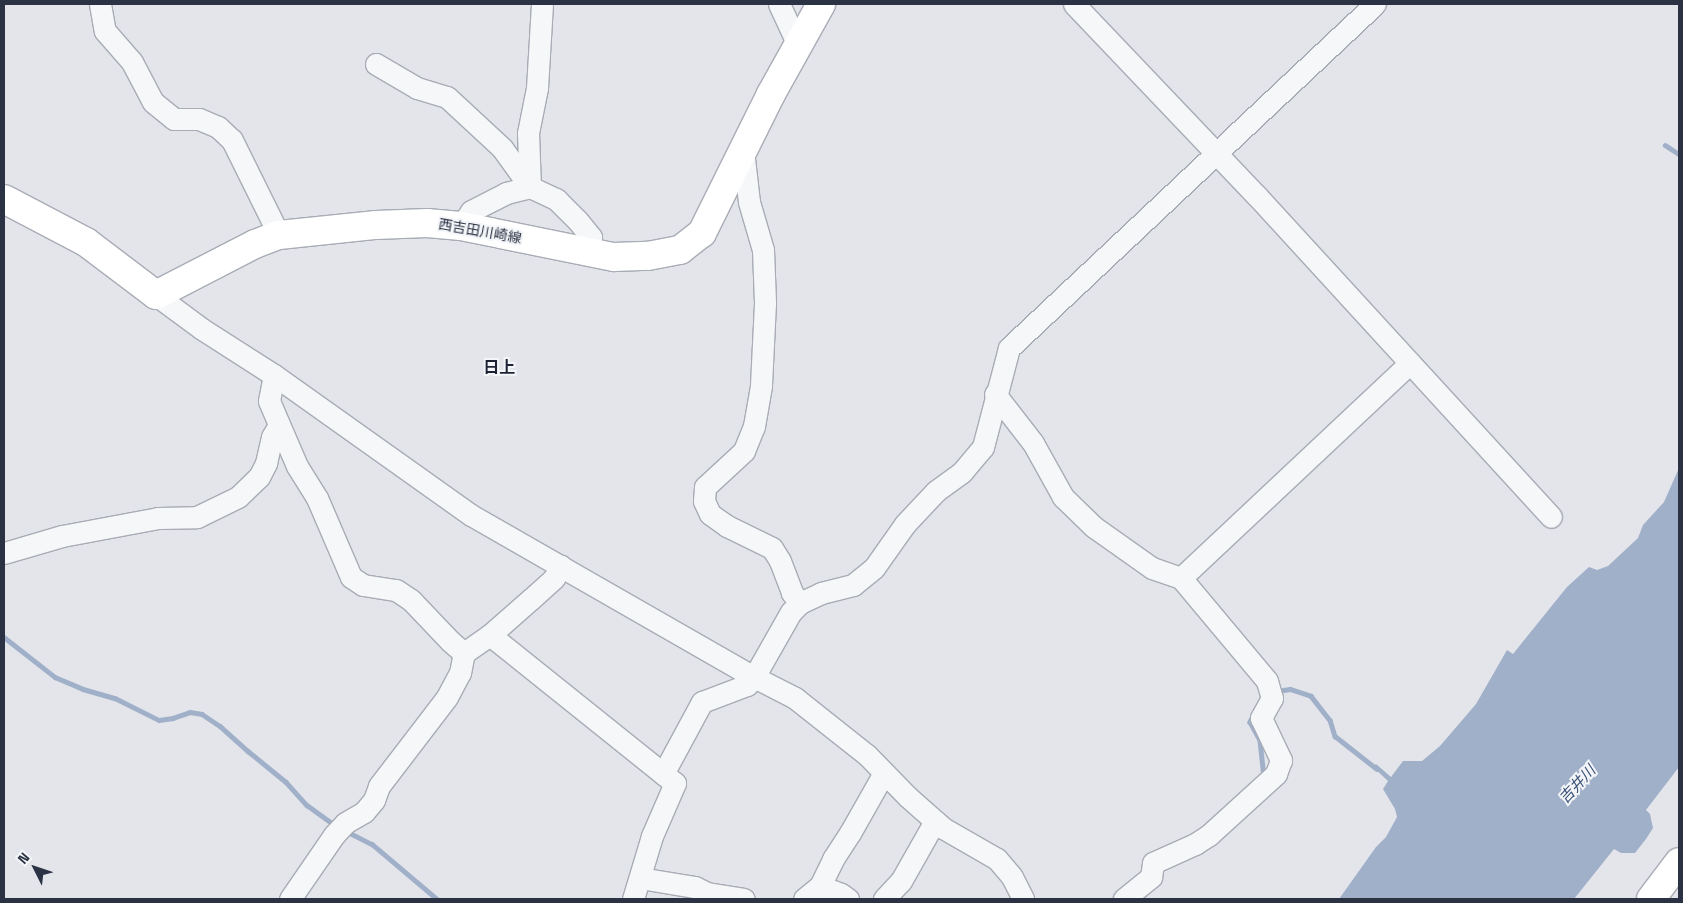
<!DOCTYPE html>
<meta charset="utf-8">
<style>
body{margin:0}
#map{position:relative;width:1683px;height:903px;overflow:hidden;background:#e3e5eb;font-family:"Space Grotesk","Noto Sans JP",sans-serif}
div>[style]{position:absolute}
.water>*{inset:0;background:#a0b0c9}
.stream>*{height:4.5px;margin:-2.25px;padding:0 2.25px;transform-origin:2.25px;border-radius:2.25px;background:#a0b0c9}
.roads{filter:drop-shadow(1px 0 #a8acb5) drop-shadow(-1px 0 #a8acb5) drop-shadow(0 1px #a8acb5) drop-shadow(0 -1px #a8acb5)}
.minor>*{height:21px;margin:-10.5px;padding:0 10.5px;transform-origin:10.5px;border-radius:10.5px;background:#f6f7f9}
.major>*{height:28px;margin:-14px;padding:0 14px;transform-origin:14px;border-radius:14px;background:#fff}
span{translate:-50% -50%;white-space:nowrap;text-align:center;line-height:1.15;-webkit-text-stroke:4px #f3f5f8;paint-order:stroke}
.street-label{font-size:14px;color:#2b3243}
.water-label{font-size:15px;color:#364d75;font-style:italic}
.quarter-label{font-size:16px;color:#1d2334;font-weight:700}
.frame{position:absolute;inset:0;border:5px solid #2b3243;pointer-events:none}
.north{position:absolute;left:10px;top:843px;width:50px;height:50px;-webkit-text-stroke:4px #f3f5f8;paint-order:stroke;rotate:311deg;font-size:14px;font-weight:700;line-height:20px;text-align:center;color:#2b3243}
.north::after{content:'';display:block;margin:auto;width:18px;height:22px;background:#2b3243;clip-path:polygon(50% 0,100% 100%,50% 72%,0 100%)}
</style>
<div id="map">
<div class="water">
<i style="clip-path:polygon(1679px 468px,1679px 767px,1646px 810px,1650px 814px,1653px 828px,1646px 839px,1635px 853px,1621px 853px,1614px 849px,1574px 899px,1339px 899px,1376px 847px,1386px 837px,1397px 817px,1395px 809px,1383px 789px,1388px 781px,1373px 767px,1376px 764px,1391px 777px,1403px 761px,1422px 761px,1440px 746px,1476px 704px,1507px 650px,1513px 654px,1567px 587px,1589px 567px,1597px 570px,1608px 566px,1638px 538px,1643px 525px,1664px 502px)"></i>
</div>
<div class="stream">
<i style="left:1665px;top:145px;width:17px;rotate:33deg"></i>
<i style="left:4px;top:637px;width:65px;rotate:38.1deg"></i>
<i style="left:55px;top:677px;width:30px;rotate:23deg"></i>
<i style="left:83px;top:689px;width:33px;rotate:16deg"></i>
<i style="left:115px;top:698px;width:49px;rotate:26.6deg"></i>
<i style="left:159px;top:720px;width:14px;rotate:-8deg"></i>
<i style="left:173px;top:718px;width:18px;rotate:-19deg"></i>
<i style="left:190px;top:712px;width:12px;rotate:9deg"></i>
<i style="left:202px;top:714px;width:22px;rotate:34deg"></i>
<i style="left:220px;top:726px;width:38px;rotate:42deg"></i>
<i style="left:248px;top:751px;width:49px;rotate:39.2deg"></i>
<i style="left:286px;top:782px;width:31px;rotate:48deg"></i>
<i style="left:307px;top:805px;width:34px;rotate:36deg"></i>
<i style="left:1276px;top:691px;width:14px;rotate:-8deg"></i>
<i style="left:1290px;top:689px;width:22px;rotate:18deg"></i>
<i style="left:1311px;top:696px;width:31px;rotate:52deg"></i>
<i style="left:1330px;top:720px;width:17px;rotate:73deg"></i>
<i style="left:1335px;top:736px;width:53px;rotate:38.2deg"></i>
<i style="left:1253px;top:716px;width:7px;rotate:117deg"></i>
<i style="left:1250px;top:722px;width:21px;rotate:61deg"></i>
<i style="left:1260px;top:740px;width:37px;rotate:84deg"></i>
<i style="left:346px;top:831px;width:29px;rotate:27deg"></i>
<i style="left:372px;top:844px;width:85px;rotate:40.2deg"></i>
</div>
<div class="roads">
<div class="minor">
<i style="left:100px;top:4px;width:27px;rotate:80deg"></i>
<i style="left:105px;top:31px;width:41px;rotate:48.9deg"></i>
<i style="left:132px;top:62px;width:45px;rotate:62.3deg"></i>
<i style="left:153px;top:102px;width:27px;rotate:39deg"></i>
<i style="left:174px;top:119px;width:25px"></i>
<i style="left:199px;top:119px;width:21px;rotate:23deg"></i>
<i style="left:218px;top:127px;width:19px;rotate:43deg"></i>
<i style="left:232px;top:140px;width:106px;rotate:63.7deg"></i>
<i style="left:779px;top:4px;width:35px;rotate:65deg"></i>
<i style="left:794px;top:36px;width:11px;rotate:49deg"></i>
<i style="left:1074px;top:4px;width:265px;rotate:46.4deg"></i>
<i style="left:1257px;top:196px;width:435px;rotate:47.5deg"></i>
<i style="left:376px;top:64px;width:48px;rotate:30.3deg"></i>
<i style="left:417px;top:88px;width:31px;rotate:17deg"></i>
<i style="left:447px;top:97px;width:75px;rotate:42.8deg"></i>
<i style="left:502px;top:148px;width:48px;rotate:54.3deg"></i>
<i style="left:530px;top:187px;width:54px;rotate:-92.1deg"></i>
<i style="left:528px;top:133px;width:46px;rotate:-78.7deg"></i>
<i style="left:537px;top:88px;width:84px;rotate:-86.6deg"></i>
<i style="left:743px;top:150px;width:52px;rotate:83.4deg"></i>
<i style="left:749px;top:202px;width:50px;rotate:73.7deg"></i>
<i style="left:763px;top:250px;width:53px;rotate:87.8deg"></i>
<i style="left:765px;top:303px;width:83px;rotate:92.8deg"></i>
<i style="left:761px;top:386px;width:41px;rotate:99.9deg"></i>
<i style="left:754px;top:426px;width:27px;rotate:112deg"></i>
<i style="left:744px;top:451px;width:53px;rotate:137.3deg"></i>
<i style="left:705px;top:487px;width:14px;rotate:94deg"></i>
<i style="left:704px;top:501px;width:14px;rotate:65deg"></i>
<i style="left:710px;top:514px;width:21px;rotate:35deg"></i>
<i style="left:727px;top:526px;width:50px;rotate:26.1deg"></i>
<i style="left:772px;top:548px;width:15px;rotate:58deg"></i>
<i style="left:780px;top:561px;width:34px;rotate:69deg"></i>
<i style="left:792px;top:593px;width:13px;rotate:51deg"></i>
<i style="left:461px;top:226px;width:18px;rotate:-56deg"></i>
<i style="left:471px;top:211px;width:39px;rotate:-27deg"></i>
<i style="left:506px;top:193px;width:25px;rotate:-14deg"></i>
<i style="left:530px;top:187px;width:29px;rotate:25deg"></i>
<i style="left:556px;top:199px;width:31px;rotate:45deg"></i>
<i style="left:578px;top:221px;width:21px;rotate:51deg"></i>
<i style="left:591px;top:237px;width:16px;rotate:101deg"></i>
<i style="left:156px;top:295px;width:57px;rotate:36.5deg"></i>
<i style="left:202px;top:329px;width:85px;rotate:32.6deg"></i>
<i style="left:274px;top:375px;width:242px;rotate:35.4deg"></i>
<i style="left:471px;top:515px;width:326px;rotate:29.8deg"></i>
<i style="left:754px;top:677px;width:46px;rotate:27.1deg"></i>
<i style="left:795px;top:698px;width:92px;rotate:38.4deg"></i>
<i style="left:867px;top:755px;width:59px;rotate:45.7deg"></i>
<i style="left:908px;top:797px;width:47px;rotate:41.5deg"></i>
<i style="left:943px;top:828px;width:62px;rotate:29.9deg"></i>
<i style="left:997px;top:859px;width:23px;rotate:50deg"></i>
<i style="left:1012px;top:877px;width:25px;rotate:63deg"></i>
<i style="left:274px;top:375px;width:26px;rotate:101deg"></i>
<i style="left:269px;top:401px;width:71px;rotate:66.7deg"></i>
<i style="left:297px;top:466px;width:38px;rotate:58deg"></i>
<i style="left:317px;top:498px;width:86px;rotate:66.7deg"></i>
<i style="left:351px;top:577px;width:14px;rotate:34deg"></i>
<i style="left:363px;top:585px;width:33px;rotate:9deg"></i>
<i style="left:396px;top:590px;width:18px;rotate:34deg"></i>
<i style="left:411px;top:600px;width:57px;rotate:46.4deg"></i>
<i style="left:450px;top:641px;width:18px;rotate:41deg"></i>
<i style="left:995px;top:394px;width:62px;rotate:52.2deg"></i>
<i style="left:1033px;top:443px;width:62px;rotate:60.9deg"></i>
<i style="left:1063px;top:497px;width:43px;rotate:44.1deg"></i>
<i style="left:1094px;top:527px;width:71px;rotate:35.3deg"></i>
<i style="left:1152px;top:568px;width:31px;rotate:19deg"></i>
<i style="left:1181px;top:578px;width:134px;rotate:50.1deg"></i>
<i style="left:1267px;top:681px;width:18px;rotate:74deg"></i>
<i style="left:1272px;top:698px;width:23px;rotate:119deg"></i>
<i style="left:1261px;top:718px;width:47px;rotate:64.5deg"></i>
<i style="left:1281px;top:760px;width:15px;rotate:110deg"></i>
<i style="left:1276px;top:774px;width:91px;rotate:137.7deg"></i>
<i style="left:1209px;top:835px;width:17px;rotate:147deg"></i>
<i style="left:1195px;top:844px;width:46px;rotate:155.7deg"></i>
<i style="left:1153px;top:863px;width:14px;rotate:98deg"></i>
<i style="left:1151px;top:877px;width:35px;rotate:141deg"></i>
<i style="left:4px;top:553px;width:60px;rotate:-16.3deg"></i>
<i style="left:62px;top:536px;width:98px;rotate:-10.6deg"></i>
<i style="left:158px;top:518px;width:39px;rotate:-1deg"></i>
<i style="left:197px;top:517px;width:46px;rotate:-26deg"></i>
<i style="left:238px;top:497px;width:29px;rotate:-44deg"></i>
<i style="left:259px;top:477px;width:16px;rotate:-63deg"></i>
<i style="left:266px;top:463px;width:27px;rotate:-77deg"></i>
<i style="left:272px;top:437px;width:14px;rotate:-60deg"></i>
<i style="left:1181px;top:578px;width:314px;rotate:-43.2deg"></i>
<i style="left:490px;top:635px;width:237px;rotate:38.7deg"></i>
<i style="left:675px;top:783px;width:58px;rotate:113.5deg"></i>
<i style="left:652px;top:836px;width:66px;rotate:106.8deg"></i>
<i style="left:663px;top:774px;width:82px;rotate:-61.6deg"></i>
<i style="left:702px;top:702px;width:48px;rotate:-20.7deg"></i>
<i style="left:747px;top:685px;width:11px;rotate:-49deg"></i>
<i style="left:754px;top:677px;width:75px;rotate:-60.4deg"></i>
<i style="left:791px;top:612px;width:13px;rotate:-45deg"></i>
<i style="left:800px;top:603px;width:23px;rotate:-25deg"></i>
<i style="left:821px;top:593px;width:33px;rotate:-14deg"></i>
<i style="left:853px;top:585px;width:27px;rotate:-39deg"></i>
<i style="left:874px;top:568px;width:54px;rotate:-54.8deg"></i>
<i style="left:905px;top:524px;width:45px;rotate:-46.8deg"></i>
<i style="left:936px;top:491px;width:32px;rotate:-36deg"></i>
<i style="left:962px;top:472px;width:33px;rotate:-50deg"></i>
<i style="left:983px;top:447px;width:102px;rotate:-75.3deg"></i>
<i style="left:1009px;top:348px;width:502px;rotate:-43.23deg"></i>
<i style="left:640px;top:878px;width:56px;rotate:9.3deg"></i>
<i style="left:695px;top:887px;width:13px;rotate:27deg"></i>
<i style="left:707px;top:893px;width:37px;rotate:9deg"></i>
<i style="left:820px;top:886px;width:22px;rotate:21deg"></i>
<i style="left:841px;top:894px;width:9px;rotate:36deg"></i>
<i style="left:290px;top:899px;width:78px;rotate:-55.5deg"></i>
<i style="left:334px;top:835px;width:16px;rotate:-47deg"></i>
<i style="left:345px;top:823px;width:22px;rotate:-30deg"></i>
<i style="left:364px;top:812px;width:16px;rotate:-50deg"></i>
<i style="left:374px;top:800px;width:15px;rotate:-70deg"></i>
<i style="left:379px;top:786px;width:112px;rotate:-52.6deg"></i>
<i style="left:447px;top:697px;width:27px;rotate:-62deg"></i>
<i style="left:460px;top:673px;width:20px;rotate:-79deg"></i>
<i style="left:464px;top:653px;width:32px;rotate:-35deg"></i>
<i style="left:490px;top:635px;width:55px;rotate:-41.3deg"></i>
<i style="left:531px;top:599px;width:31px;rotate:-42deg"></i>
<i style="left:554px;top:578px;width:14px;rotate:-60deg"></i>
<i style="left:804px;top:899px;width:21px;rotate:-39deg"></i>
<i style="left:820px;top:886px;width:30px;rotate:-64deg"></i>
<i style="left:833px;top:859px;width:31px;rotate:-57deg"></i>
<i style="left:850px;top:833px;width:69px;rotate:-60.5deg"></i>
<i style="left:884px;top:899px;width:25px;rotate:-47deg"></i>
<i style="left:901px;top:881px;width:69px;rotate:-60.5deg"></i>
</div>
<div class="major">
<i style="left:4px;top:199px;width:93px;rotate:27.7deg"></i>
<i style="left:86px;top:242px;width:88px;rotate:37.1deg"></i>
<i style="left:156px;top:295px;width:111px;rotate:-27.3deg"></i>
<i style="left:255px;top:244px;width:26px;rotate:-21deg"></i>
<i style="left:279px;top:235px;width:98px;rotate:-5.9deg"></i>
<i style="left:376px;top:225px;width:51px;rotate:-2.2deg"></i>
<i style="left:427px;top:223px;width:34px;rotate:5deg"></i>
<i style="left:461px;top:226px;width:156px;rotate:11.5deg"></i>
<i style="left:614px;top:257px;width:34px;rotate:-2deg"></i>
<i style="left:648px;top:256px;width:33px;rotate:-11deg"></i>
<i style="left:680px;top:250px;width:28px;rotate:-38deg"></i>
<i style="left:702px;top:233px;width:155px;rotate:-63.6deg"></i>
<i style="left:771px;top:94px;width:103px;rotate:-60.9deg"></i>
<i style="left:1651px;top:899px;width:46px;rotate:-52.9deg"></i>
</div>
</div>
<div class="street-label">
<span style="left:480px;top:231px;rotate:10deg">西吉田川崎線</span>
</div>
<div class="water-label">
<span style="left:1577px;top:784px;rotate:-47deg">吉井川</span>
</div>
<div class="quarter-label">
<span style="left:499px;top:368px">日上</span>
</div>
<div class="frame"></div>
<div class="north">N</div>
</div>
